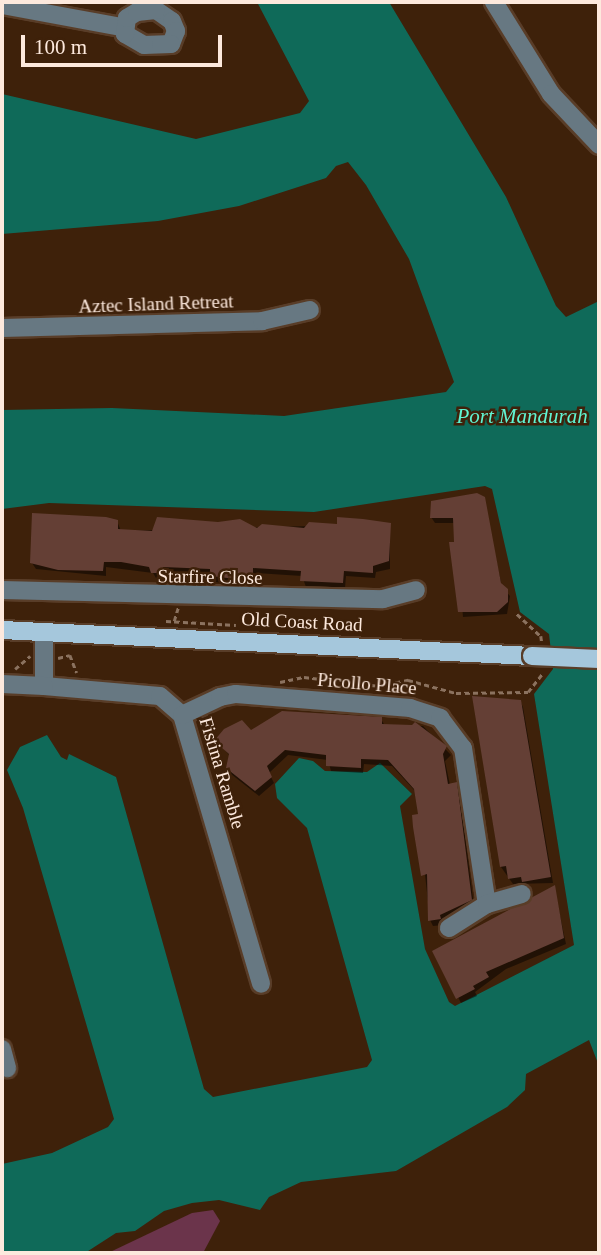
<!DOCTYPE html>
<style>
body{margin:0}
#map{position:relative;width:601px;height:1255px;overflow:hidden;background:#3e210a;font-family:"Times New Roman",serif}
div>[style]{position:absolute}
.green>*{inset:0;background:#6b344b}
.water>*{inset:0;background:#0f6a59}
.shadow>*{inset:0;background:#0007}
.building>*{inset:0;background:#643f35}
.path>*{height:2.5px;margin-top:-1.25px;transform-origin:0;background:repeating-linear-gradient(90deg,#8b725f 0 5px,transparent 0 8.5px)}
.roads{filter:drop-shadow(2px 0 #593d28) drop-shadow(-2px 0 #593d28) drop-shadow(0 2px #593d28) drop-shadow(0 -2px #593d28)}
.minor>*{height:18px;margin:-9px;padding:0 9px;transform-origin:9px;border-radius:9px;background:#677882}
.major>*{height:18px;margin:-9px;padding:0 9px;transform-origin:9px;border-radius:9px;background:#a5c7dc}
.bridges{filter:drop-shadow(2px 0 #593d28) drop-shadow(-2px 0 #593d28) drop-shadow(0 2px #593d28) drop-shadow(0 -2px #593d28)}
.major-bridge>*{height:18px;margin:-9px;padding:0 9px;transform-origin:9px;border-radius:9px;background:#a5c7dc}
span{translate:-50% -50%;white-space:nowrap;text-align:center;line-height:1.15;-webkit-text-stroke:5px #3e210a;paint-order:stroke}
.street-label{font-size:19px;color:#fde9dd}
.water-label{font-size:21px;color:#60f4d2;font-style:italic}
.frame{position:absolute;inset:0;border:4px solid #fde9dd;pointer-events:none}
.scale{position:absolute;left:21px;top:35px;width:201px;height:32px;box-sizing:border-box;border:4px solid #fde9dd;border-top:0;padding-left:9px;font-size:21px;line-height:24px;white-space:nowrap;color:#fde9dd;-webkit-text-stroke:5px #3e210a;paint-order:stroke}
</style>
<div id="map">
<div class="green">
<i style="clip-path:polygon(213px 1210px,220px 1221px,203px 1253px,108px 1253px,192px 1213px)"></i>
</div>
<div class="water">
<i style="clip-path:polygon(257px 2px,389px 2px,506px 197px,556px 306px,566px 317px,599px 301px,599px 1066px,589px 1040px,526px 1074px,525px 1090px,507px 1107px,396px 1171px,301px 1182px,269px 1197px,260px 1210px,219px 1200px,192px 1203px,164px 1211px,135px 1231px,116px 1233px,85px 1253px,2px 1253px,2px 1164px,52px 1153px,108px 1127px,114px 1119px,23px 808px,7px 770px,20px 747px,47px 735px,61px 757px,67px 760px,69px 754px,116px 777px,204px 1089px,213px 1097px,367px 1067px,372px 1060px,307px 828px,277px 798px,275px 784px,299px 758px,313px 761px,325px 771px,367px 772px,380px 763px,412px 794px,400px 806px,425px 949px,449px 1002px,455px 1006px,574px 945px,534px 694px,553px 669px,549px 634px,520px 612px,492px 489px,485px 486px,314px 512px,49px 503px,2px 509px,2px 410px,112px 408px,284px 416px,446px 392px,454px 382px,409px 259px,366px 185px,348px 162px,336px 166px,326px 178px,239px 206px,158px 221px,2px 234px,2px 94px,196px 139px,300px 113px,309px 101px)"></i>
</div>
<div class="shadow">
<i style="clip-path:polygon(483px 498px,502px 587px,510px 596px,507px 614px,463px 617px,455px 523px,435px 523px,431px 517px)"></i>
<i style="clip-path:polygon(117px 521px,121px 531px,390px 524px,390px 569px,376px 572px,375px 578px,346px 576px,345px 588px,306px 587px,302px 576px,256px 573px,256px 586px,215px 582px,211px 574px,165px 572px,165px 579px,156px 578px,153px 573px,106px 567px,106px 576px,36px 569px,32px 563px)"></i>
<i style="clip-path:polygon(474px 698px,520px 701px,523px 707px,553px 883px,513px 884px,501px 867px)"></i>
<i style="clip-path:polygon(381px 719px,385px 726px,423px 726px,451px 755px,445px 761px,450px 785px,456px 784px,459px 790px,474px 906px,442px 921px,443px 925px,433px 926px,430px 920px,416px 792px,392px 766px,364px 764px,363px 773px,331px 771px,328px 760px,288px 755px,269px 773px,274px 783px,259px 796px,231px 774px,230px 756px,217px 741px,251px 732px)"></i>
<i style="clip-path:polygon(554px 887px,566px 944px,506px 969px,475px 992px,477px 996px,461px 1003px,435px 952px)"></i>
</div>
<div class="building">
<i style="clip-path:polygon(477px 493px,485px 497px,501px 583px,508px 589px,508px 602px,497px 612px,458px 612px,449px 542px,454px 542px,453px 518px,430px 518px,431px 501px)"></i>
<i style="clip-path:polygon(32px 513px,106px 517px,118px 520px,118px 529px,152px 531px,157px 517px,218px 522px,240px 519px,257px 528px,262px 524px,304px 528px,309px 522px,337px 524px,337px 517px,363px 519px,391px 523px,389px 561px,373px 566px,373px 573px,344px 571px,343px 583px,300px 581px,301px 571px,253px 568px,253px 581px,210px 576px,210px 569px,163px 567px,163px 573px,151px 573px,149px 567px,121px 562px,104px 562px,103px 571px,58px 570px,30px 563px)"></i>
<i style="clip-path:polygon(472px 696px,521px 700px,551px 877px,522px 882px,521px 877px,508px 879px,506px 866px,500px 867px)"></i>
<i style="clip-path:polygon(282px 711px,382px 717px,382px 724px,412px 725px,415px 722px,447px 746px,443px 754px,448px 784px,457px 782px,472px 900px,440px 915px,441px 919px,428px 921px,427px 874px,421px 876px,413px 827px,412px 815px,418px 814px,414px 789px,388px 760px,361px 759px,361px 768px,326px 766px,326px 755px,285px 750px,267px 766px,272px 777px,255px 791px,226px 768px,229px 754px,214px 741px,224px 729px,242px 720px,251px 730px)"></i>
<i style="clip-path:polygon(555px 885px,564px 938px,486px 972px,489px 977px,473px 986px,475px 989px,456px 999px,432px 951px)"></i>
</div>
<div class="path">
<i style="left:517px;top:614px;width:33px;rotate:43deg"></i>
<i style="left:541px;top:636px;width:7px;rotate:82deg"></i>
<i style="left:166px;top:621px;width:70px;rotate:3.3deg"></i>
<i style="left:174px;top:621px;width:14px;rotate:-73deg"></i>
<i style="left:58px;top:658px;width:12px;rotate:-14deg"></i>
<i style="left:70px;top:655px;width:19px;rotate:69deg"></i>
<i style="left:15px;top:669px;width:20px;rotate:-41deg"></i>
<i style="left:280px;top:682px;width:25px;rotate:-12deg"></i>
<i style="left:304px;top:677px;width:76px;rotate:6.8deg"></i>
<i style="left:379px;top:686px;width:30px;rotate:-12deg"></i>
<i style="left:408px;top:680px;width:50px;rotate:15.2deg"></i>
<i style="left:456px;top:693px;width:72px;rotate:-0.8deg"></i>
<i style="left:528px;top:692px;width:24px;rotate:-52deg"></i>
</div>
<div class="roads">
<div class="minor">
<i style="left:494px;top:2px;width:108px;rotate:58.2deg"></i>
<i style="left:551px;top:94px;width:70px;rotate:46.7deg"></i>
<i style="left:2px;top:5px;width:122px;rotate:10.4deg"></i>
<i style="left:156px;top:10px;width:19px;rotate:35deg"></i>
<i style="left:172px;top:21px;width:11px;rotate:68deg"></i>
<i style="left:176px;top:31px;width:14px;rotate:111deg"></i>
<i style="left:171px;top:44px;width:27px;rotate:178deg"></i>
<i style="left:144px;top:45px;width:22px;rotate:-150deg"></i>
<i style="left:125px;top:34px;width:16px;rotate:-83deg"></i>
<i style="left:127px;top:18px;width:12px;rotate:-31deg"></i>
<i style="left:137px;top:12px;width:19px;rotate:-6deg"></i>
<i style="left:2px;top:328px;width:260px;rotate:-1.5deg"></i>
<i style="left:262px;top:321px;width:49px;rotate:-12.9deg"></i>
<i style="left:2px;top:590px;width:381px;rotate:1.4deg"></i>
<i style="left:383px;top:599px;width:34px;rotate:-15deg"></i>
<i style="left:44px;top:632px;width:54px;rotate:90deg"></i>
<i style="left:44px;top:686px;width:116px;rotate:4.9deg"></i>
<i style="left:160px;top:696px;width:29px;rotate:41deg"></i>
<i style="left:182px;top:715px;width:280px;rotate:73.6deg"></i>
<i style="left:2px;top:684px;width:42px;rotate:2.7deg"></i>
<i style="left:182px;top:715px;width:42px;rotate:-25.3deg"></i>
<i style="left:220px;top:697px;width:16px;rotate:-11deg"></i>
<i style="left:236px;top:694px;width:175px;rotate:4.6deg"></i>
<i style="left:410px;top:708px;width:32px;rotate:18deg"></i>
<i style="left:440px;top:718px;width:38px;rotate:53deg"></i>
<i style="left:463px;top:748px;width:158px;rotate:81.3deg"></i>
<i style="left:487px;top:904px;width:45px;rotate:147.7deg"></i>
<i style="left:487px;top:904px;width:36px;rotate:-16deg"></i>
<i style="left:2px;top:1049px;width:20px;rotate:75deg"></i>
</div>
<div class="major">
<i style="left:2px;top:630px;width:531px;rotate:2.81deg"></i>
</div>
</div>
<div class="bridges">
<div class="major-bridge">
<i style="left:532px;top:656px;width:67px;rotate:2.6deg"></i>
</div>
</div>
<div class="street-label">
<span style="left:156px;top:304px;rotate:-2deg">Aztec Island Retreat</span>
<span style="left:210px;top:577px;rotate:1deg">Starfire Close</span>
<span style="left:302px;top:622px;rotate:3deg">Old Coast Road</span>
<span style="left:367px;top:684px;rotate:5deg">Picollo Place</span>
<span style="left:222px;top:773px;rotate:73deg">Fistina Ramble</span>
</div>
<div class="water-label">
<span style="left:522px;top:416px">Port Mandurah</span>
</div>
<div class="frame"></div>
<div class="scale">100 m</div>
</div>
